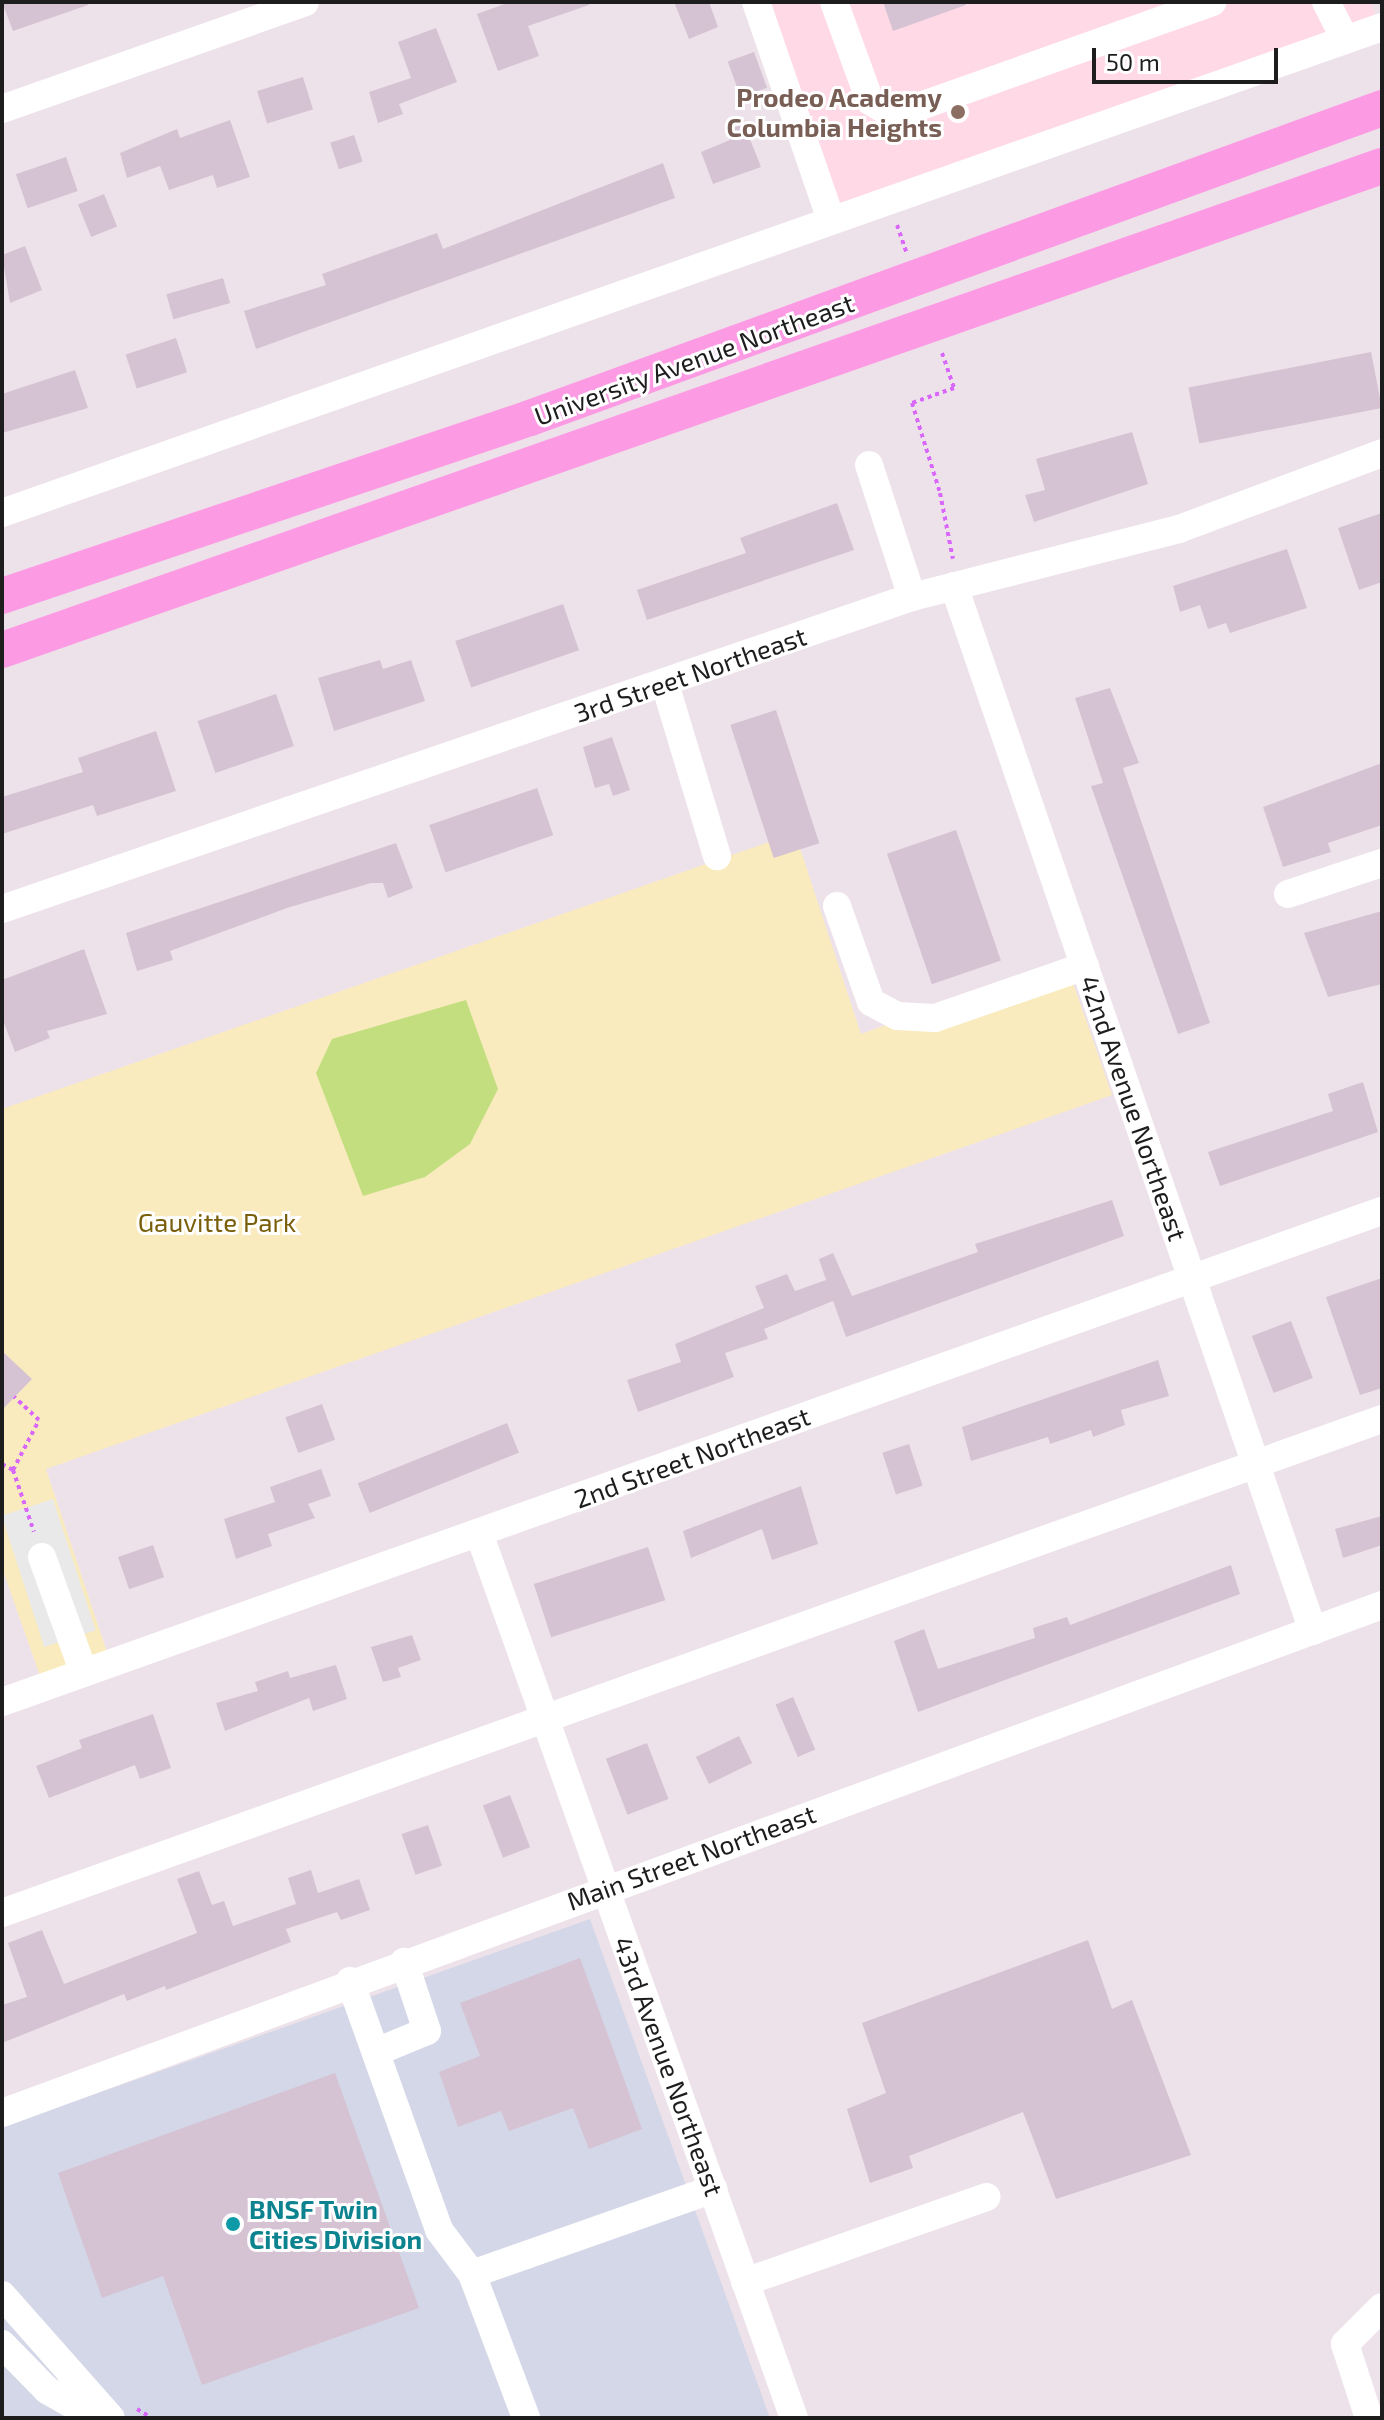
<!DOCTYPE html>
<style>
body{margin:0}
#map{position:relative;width:1384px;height:2420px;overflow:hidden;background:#eee2ea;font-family:"Exo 2",sans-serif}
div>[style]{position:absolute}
.industrial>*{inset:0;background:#d4d7e7}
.education>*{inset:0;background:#ffdae6}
.park>*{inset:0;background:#f9ebbe}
.pitch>*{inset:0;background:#c3de7f}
.parking>*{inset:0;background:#e9e9e9;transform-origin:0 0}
.building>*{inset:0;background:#d5c3d3;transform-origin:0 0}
.path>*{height:4px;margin-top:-2px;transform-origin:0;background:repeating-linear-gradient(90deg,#d968fa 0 4px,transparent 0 8px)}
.minor>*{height:28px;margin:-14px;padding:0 14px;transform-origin:14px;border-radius:14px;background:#fff}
.major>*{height:36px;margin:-18px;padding:0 18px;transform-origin:18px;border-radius:18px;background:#fc9ae4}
.dots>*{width:22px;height:22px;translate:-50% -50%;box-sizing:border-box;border:4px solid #fff;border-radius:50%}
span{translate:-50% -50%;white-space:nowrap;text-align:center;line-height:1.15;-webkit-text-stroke:6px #fff;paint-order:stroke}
.education-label{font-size:26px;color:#785e54;font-weight:700}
.right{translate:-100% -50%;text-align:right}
.street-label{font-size:26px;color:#1d1d1d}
.park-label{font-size:26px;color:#7a5f0b}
.culture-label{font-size:26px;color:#0d838f;font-weight:700}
.left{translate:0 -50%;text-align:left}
.frame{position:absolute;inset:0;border:4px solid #1d1d1d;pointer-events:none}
.scale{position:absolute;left:1092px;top:48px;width:186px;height:36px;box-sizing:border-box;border:4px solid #1d1d1d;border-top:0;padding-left:10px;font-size:24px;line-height:28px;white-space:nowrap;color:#1d1d1d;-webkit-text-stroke:6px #fff;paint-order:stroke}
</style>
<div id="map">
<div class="industrial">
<i style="clip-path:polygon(590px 1919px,770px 2418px,2px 2418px,2px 2127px)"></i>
</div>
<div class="education">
<i style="clip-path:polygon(771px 2px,1371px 2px,1377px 20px,839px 203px)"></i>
</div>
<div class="park">
<i style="clip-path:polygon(795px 833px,861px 1034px,1065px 960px,1112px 1095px,46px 1469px,107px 1652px,40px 1676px,2px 1568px,2px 1109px)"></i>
</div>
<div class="pitch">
<i style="clip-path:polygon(466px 1000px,498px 1089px,470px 1144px,425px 1177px,363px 1196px,316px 1073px,332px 1039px)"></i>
</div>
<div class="parking">
<i style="left:53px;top:1499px;width:138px;height:54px;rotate:72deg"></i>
</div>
<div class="building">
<i style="clip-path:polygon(2px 2px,88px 2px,88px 5px,13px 31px)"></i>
<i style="clip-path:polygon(510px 2px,588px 2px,589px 5px,528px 26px,539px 56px,498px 71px,477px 14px)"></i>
<i style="clip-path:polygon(674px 2px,709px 2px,718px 27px,689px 39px)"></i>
<i style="clip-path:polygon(883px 2px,965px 2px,966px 5px,893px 31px)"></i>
<i style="clip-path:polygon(436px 28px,457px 82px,399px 104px,403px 114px,378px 123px,369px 92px,411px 78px,398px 42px)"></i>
<i style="left:754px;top:52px;width:38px;height:28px;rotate:70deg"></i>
<i style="left:303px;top:77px;width:34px;height:48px;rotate:73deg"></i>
<i style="clip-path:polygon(230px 120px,250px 177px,217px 188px,213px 175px,169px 190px,160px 166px,127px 178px,120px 153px,177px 129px,180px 138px)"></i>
<i style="clip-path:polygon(744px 124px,761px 167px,713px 184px,701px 152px,730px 140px,726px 130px)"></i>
<i style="left:354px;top:135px;width:28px;height:25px;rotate:72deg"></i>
<i style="left:66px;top:157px;width:36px;height:53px;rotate:71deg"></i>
<i style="clip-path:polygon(663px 163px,675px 198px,256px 349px,244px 311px,326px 285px,322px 274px,437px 233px,443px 249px)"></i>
<i style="left:104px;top:194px;width:35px;height:28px;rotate:68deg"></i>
<i style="clip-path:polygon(25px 246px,42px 290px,10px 303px,2px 255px)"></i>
<i style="left:223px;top:278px;width:26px;height:59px;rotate:74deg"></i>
<i style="left:176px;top:338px;width:36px;height:53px;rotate:72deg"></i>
<i style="left:1371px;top:352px;width:57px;height:186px;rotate:79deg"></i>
<i style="clip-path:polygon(75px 370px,88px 408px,2px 433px,2px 394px)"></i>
<i style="clip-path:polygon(1132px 432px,1148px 484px,1034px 522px,1025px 495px,1045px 490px,1036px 459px)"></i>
<i style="clip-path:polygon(837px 503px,854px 550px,647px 620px,637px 590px,746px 553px,740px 538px)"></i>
<i style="clip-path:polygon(1382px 513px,1382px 582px,1359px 590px,1338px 528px)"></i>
<i style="clip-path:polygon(1287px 549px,1307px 608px,1230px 633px,1226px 623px,1208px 629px,1200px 605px,1180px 612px,1173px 586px)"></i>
<i style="left:563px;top:604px;width:49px;height:114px;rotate:71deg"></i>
<i style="clip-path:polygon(380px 660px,383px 669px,411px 660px,425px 701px,334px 731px,318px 678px)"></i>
<i style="clip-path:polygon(1110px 688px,1139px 763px,1123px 768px,1210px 1023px,1178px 1034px,1091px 786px,1103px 783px,1075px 698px)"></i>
<i style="left:276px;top:694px;width:55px;height:83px;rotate:71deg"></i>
<i style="left:776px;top:710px;width:140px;height:48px;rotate:72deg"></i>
<i style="clip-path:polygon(156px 731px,176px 791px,97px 816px,93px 805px,2px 834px,2px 797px,83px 772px,78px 758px)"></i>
<i style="clip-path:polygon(612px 737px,630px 790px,613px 796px,609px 784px,595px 788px,583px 747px)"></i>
<i style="clip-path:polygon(1382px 763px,1382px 825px,1328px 843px,1331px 852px,1283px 867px,1263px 807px)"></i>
<i style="left:537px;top:788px;width:50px;height:114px;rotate:71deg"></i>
<i style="left:956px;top:830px;width:138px;height:73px;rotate:71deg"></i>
<i style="clip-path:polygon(396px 843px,413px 888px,388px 898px,383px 883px,371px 883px,287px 908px,170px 951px,173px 960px,137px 971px,126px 933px)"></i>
<i style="clip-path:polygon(1382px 911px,1382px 984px,1328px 997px,1304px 933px)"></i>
<i style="clip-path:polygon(84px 949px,107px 1014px,47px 1031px,50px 1038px,15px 1052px,2px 1018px,2px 980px)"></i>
<i style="clip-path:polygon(1363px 1082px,1378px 1132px,1220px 1186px,1208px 1152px,1333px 1111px,1328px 1094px)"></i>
<i style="clip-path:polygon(1112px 1200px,1124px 1236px,846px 1337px,833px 1301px,764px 1329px,768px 1339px,725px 1353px,734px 1377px,638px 1412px,627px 1380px,681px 1362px,675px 1344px,764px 1308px,755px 1286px,787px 1274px,795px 1291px,826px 1280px,819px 1259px,833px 1253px,852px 1296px,978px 1252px,975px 1244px)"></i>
<i style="clip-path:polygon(1382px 1278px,1382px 1388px,1360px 1395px,1326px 1297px)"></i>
<i style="left:1291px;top:1321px;width:61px;height:42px;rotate:69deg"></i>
<i style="clip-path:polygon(2px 1351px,32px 1379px,2px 1410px)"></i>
<i style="clip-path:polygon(1158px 1360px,1169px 1396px,1121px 1410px,1125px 1425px,1093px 1437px,1091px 1430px,1050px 1444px,1048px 1437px,971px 1461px,962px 1427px)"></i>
<i style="left:322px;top:1404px;width:38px;height:39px;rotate:70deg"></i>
<i style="left:507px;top:1423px;width:32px;height:161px;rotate:68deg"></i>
<i style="left:909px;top:1444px;width:44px;height:28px;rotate:72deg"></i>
<i style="clip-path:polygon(321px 1469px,331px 1496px,308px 1504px,315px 1518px,268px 1534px,272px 1546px,236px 1559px,224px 1519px,275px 1502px,270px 1487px)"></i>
<i style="clip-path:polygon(801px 1486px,818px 1544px,772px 1560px,762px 1529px,691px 1558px,683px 1531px)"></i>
<i style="clip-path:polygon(1382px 1516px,1382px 1545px,1343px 1558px,1335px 1529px)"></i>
<i style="left:153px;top:1545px;width:34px;height:37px;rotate:71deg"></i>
<i style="left:648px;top:1547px;width:56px;height:120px;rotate:72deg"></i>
<i style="clip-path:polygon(1231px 1565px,1240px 1594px,918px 1712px,894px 1641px,924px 1629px,938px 1669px,1035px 1638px,1033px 1628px,1067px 1617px,1070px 1625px)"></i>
<i style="clip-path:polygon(412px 1635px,421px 1660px,398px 1668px,401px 1677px,383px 1682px,371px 1647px)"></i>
<i style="clip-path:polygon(336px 1665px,347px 1699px,313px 1711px,309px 1698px,225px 1731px,216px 1703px,258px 1691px,255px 1682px,288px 1671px,290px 1678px)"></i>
<i style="left:793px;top:1697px;width:57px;height:19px;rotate:67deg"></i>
<i style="clip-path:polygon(153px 1714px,171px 1768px,140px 1779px,135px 1765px,49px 1798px,36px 1766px,82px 1748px,79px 1740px)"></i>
<i style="left:739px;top:1736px;width:30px;height:48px;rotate:64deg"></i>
<i style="left:647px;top:1743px;width:60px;height:44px;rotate:69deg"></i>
<i style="left:510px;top:1795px;width:56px;height:29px;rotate:69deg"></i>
<i style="left:428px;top:1825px;width:43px;height:28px;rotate:71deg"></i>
<i style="clip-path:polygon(311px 1870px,318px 1893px,359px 1879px,370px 1910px,341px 1920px,337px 1912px,286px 1929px,291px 1942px,166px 1990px,165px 1986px,127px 2001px,124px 1994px,2px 2043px,2px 2005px,27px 1997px,8px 1943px,42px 1930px,64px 1984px,197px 1933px,177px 1879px,199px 1871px,212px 1905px,224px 1901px,233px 1926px,296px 1904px,288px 1878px)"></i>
<i style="clip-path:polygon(1088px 1940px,1112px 2009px,1132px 2000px,1191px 2155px,1056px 2199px,1023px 2112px,909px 2156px,913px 2168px,870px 2183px,847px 2109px,886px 2093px,862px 2023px)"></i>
<i style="clip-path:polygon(580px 1958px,642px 2129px,589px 2149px,573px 2108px,509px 2131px,501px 2111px,458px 2127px,439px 2072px,480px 2056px,460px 2003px)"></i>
<i style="clip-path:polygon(335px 2073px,419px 2308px,202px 2385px,163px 2276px,102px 2298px,58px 2173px)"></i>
</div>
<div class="path">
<i style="left:897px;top:225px;width:28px;rotate:71deg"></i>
<i style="left:942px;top:353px;width:37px;rotate:71deg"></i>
<i style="left:954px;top:388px;width:45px;rotate:160.3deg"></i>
<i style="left:912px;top:403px;width:94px;rotate:72.7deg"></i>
<i style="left:940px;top:493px;width:67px;rotate:78.9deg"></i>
<i style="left:2px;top:1464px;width:13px;rotate:29deg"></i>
<i style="left:13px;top:1470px;width:65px;rotate:71.3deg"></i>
<i style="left:13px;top:1470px;width:56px;rotate:-62.5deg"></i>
<i style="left:39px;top:1420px;width:34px;rotate:-137deg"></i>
<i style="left:137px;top:2409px;width:17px;rotate:31deg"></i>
</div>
<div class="minor">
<i style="left:756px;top:2px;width:231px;rotate:71deg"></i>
<i style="left:834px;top:2px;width:105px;rotate:70deg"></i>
<i style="left:870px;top:101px;width:17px;rotate:31deg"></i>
<i style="left:885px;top:110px;width:27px;rotate:-2deg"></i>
<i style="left:912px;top:109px;width:319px;rotate:-19.6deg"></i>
<i style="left:1326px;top:2px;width:42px;rotate:62.8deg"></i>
<i style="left:2px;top:109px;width:321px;rotate:-19.4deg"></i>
<i style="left:869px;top:465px;width:139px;rotate:72deg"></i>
<i style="left:2px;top:513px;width:1463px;rotate:-19.4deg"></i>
<i style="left:954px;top:586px;width:1105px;rotate:71.04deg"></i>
<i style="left:665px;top:684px;width:180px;rotate:73.2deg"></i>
<i style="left:1288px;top:894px;width:99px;rotate:-18.3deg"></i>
<i style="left:837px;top:906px;width:102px;rotate:70.5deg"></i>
<i style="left:871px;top:1002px;width:30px;rotate:28deg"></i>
<i style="left:897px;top:1016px;width:38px;rotate:3deg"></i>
<i style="left:935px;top:1018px;width:159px;rotate:-19.1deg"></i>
<i style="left:2px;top:909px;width:962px;rotate:-18.92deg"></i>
<i style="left:912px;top:597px;width:276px;rotate:-14.3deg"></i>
<i style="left:1179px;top:529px;width:217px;rotate:-20.5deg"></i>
<i style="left:479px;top:1533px;width:939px;rotate:70.41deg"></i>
<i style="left:42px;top:1557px;width:123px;rotate:70.1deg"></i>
<i style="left:2px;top:1702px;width:1465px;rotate:-19.59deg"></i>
<i style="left:2px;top:1913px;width:1466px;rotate:-19.7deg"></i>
<i style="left:350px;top:1981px;width:264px;rotate:70.3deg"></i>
<i style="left:439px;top:2230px;width:55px;rotate:53.1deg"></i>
<i style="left:472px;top:2274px;width:154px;rotate:69.4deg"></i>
<i style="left:376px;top:2052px;width:55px;rotate:-22.4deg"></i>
<i style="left:427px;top:2031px;width:73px;rotate:-108.4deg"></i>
<i style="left:2px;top:2113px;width:1471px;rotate:-20.21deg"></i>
<i style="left:472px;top:2274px;width:256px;rotate:-19.4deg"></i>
<i style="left:745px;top:2282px;width:256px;rotate:-19.4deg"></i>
<i style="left:2px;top:2295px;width:164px;rotate:48.5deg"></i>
<i style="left:2px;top:2344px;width:64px;rotate:45.6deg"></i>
<i style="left:47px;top:2390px;width:56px;rotate:29.7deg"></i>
<i style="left:1369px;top:2418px;width:78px;rotate:-108deg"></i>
<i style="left:1345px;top:2344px;width:52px;rotate:-45deg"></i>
</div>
<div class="major">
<i style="left:2px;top:596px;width:557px;rotate:-18.63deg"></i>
<i style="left:530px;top:418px;width:907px;rotate:-19.99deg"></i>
<i style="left:2px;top:650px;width:1462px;rotate:-19.33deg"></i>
</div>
<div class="dots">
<i style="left:958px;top:112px;background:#8d6e63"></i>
<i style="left:233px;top:2224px;background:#0f9aa8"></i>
</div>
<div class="education-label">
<span class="right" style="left:942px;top:112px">Prodeo Academy<br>Columbia Heights</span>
</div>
<div class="street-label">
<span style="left:694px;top:359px;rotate:-20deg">University Avenue Northeast</span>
<span style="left:690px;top:674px;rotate:-19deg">3rd Street Northeast</span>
<span style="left:1134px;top:1108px;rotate:71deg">42nd Avenue Northeast</span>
<span style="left:692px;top:1457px;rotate:-20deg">2nd Street Northeast</span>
<span style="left:691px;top:1857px;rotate:-20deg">Main Street Northeast</span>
<span style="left:669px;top:2066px;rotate:70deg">43rd Avenue Northeast</span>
</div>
<div class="park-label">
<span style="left:217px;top:1222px">Gauvitte Park</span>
</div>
<div class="culture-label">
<span class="left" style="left:249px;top:2224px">BNSF Twin<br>Cities Division</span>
</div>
<div class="frame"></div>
<div class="scale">50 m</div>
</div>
